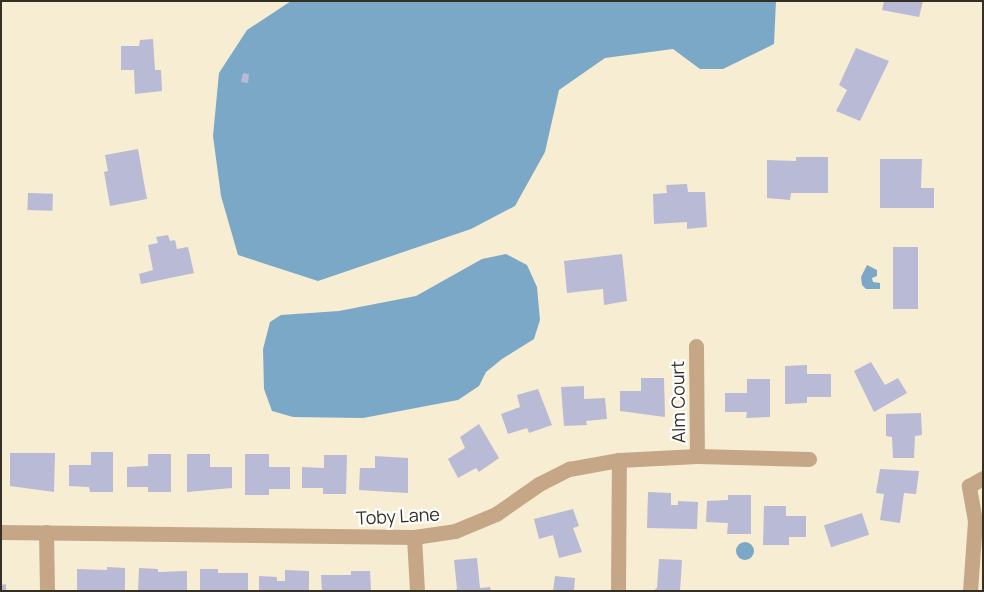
<!DOCTYPE html>
<style>
body{margin:0}
#map{position:relative;width:984px;height:592px;overflow:hidden;background:#f7edd2;font-family:Manrope,sans-serif}
div>[style]{position:absolute}
.water>*{inset:0;background:#7ba8c6}
.round{border-radius:50%}
.building>*{inset:0;background:#b9bad5;transform-origin:0 0}
.minor>*{height:15px;margin:-7.5px;padding:0 7.5px;transform-origin:7.5px;border-radius:7.5px;background:#c5a787}
span{translate:-50% -50%;white-space:nowrap;text-align:center;line-height:1.15;-webkit-text-stroke:4.5px #fff;paint-order:stroke}
.street-label{font-size:18px;color:#332f25}
.frame{position:absolute;inset:0;border:2px solid #332f25;pointer-events:none}
</style>
<div id="map">
<div class="water">
<i style="clip-path:polygon(291px 1px,776px 1px,774px 44px,723px 69px,700px 69px,673px 49px,605px 58px,559px 90px,545px 152px,515px 206px,471px 229px,318px 281px,238px 255px,221px 196px,213px 136px,219px 73px,247px 30px)"></i>
<i style="clip-path:polygon(506px 254px,527px 265px,537px 287px,540px 320px,534px 339px,502px 359px,486px 372px,479px 386px,458px 400px,363px 418px,293px 417px,272px 411px,264px 389px,263px 349px,270px 322px,281px 315px,339px 311px,416px 296px,482px 259px)"></i>
<i style="clip-path:polygon(867px 265px,877px 270px,877px 276px,872px 278px,873px 282px,880px 283px,880px 289px,866px 289px,862px 285px,861px 277px)"></i>
<i class="round" style="left:736px;top:542px;width:18px;height:18px"></i>
</div>
<div class="building">
<i style="clip-path:polygon(884px 1px,923px 1px,919px 17px,882px 10px)"></i>
<i style="clip-path:polygon(153px 39px,155px 70px,161px 70px,162px 91px,135px 94px,134px 70px,121px 70px,121px 46px,139px 46px,140px 40px)"></i>
<i style="clip-path:polygon(856px 48px,889px 61px,860px 121px,836px 111px,847px 90px,839px 85px)"></i>
<i style="clip-path:polygon(243px 73px,249px 74px,248px 83px,241px 82px)"></i>
<i style="clip-path:polygon(138px 149px,147px 199px,110px 206px,104px 172px,108px 171px,105px 155px)"></i>
<i style="clip-path:polygon(796px 157px,828px 157px,828px 193px,791px 193px,790px 200px,767px 198px,767px 160px,796px 161px)"></i>
<i style="clip-path:polygon(880px 159px,922px 159px,921px 188px,934px 188px,934px 208px,880px 208px)"></i>
<i style="clip-path:polygon(687px 184px,688px 192px,705px 192px,707px 227px,687px 229px,687px 222px,654px 224px,653px 194px,667px 193px,666px 185px)"></i>
<i style="left:28px;top:193px;width:25px;height:17px;rotate:2deg"></i>
<i style="clip-path:polygon(168px 235px,170px 241px,175px 240px,177px 249px,188px 247px,194px 273px,141px 284px,139px 274px,153px 270px,148px 245px,158px 243px,156px 237px)"></i>
<i style="left:893px;top:247px;width:25px;height:62px"></i>
<i style="clip-path:polygon(622px 254px,627px 301px,604px 305px,603px 289px,567px 293px,564px 261px)"></i>
<i style="clip-path:polygon(871px 362px,885px 385px,898px 378px,907px 393px,874px 412px,854px 371px)"></i>
<i style="clip-path:polygon(807px 365px,807px 374px,831px 374px,831px 397px,807px 397px,807px 403px,785px 404px,785px 366px)"></i>
<i style="clip-path:polygon(641px 378px,664px 378px,665px 417px,620px 411px,620px 391px,641px 391px)"></i>
<i style="clip-path:polygon(747px 379px,770px 379px,770px 417px,746px 418px,747px 412px,725px 412px,725px 393px,747px 393px)"></i>
<i style="clip-path:polygon(584px 386px,584px 399px,605px 398px,607px 419px,586px 421px,587px 425px,564px 426px,561px 387px)"></i>
<i style="clip-path:polygon(538px 389px,552px 425px,529px 433px,527px 428px,508px 434px,501px 414px,520px 407px,517px 395px)"></i>
<i style="clip-path:polygon(921px 413px,922px 435px,915px 436px,914px 458px,893px 458px,892px 437px,886px 436px,886px 414px)"></i>
<i style="clip-path:polygon(479px 424px,499px 458px,479px 472px,476px 468px,458px 478px,448px 459px,465px 448px,460px 437px)"></i>
<i style="clip-path:polygon(91px 452px,113px 452px,113px 492px,90px 492px,89px 487px,69px 486px,69px 465px,91px 465px)"></i>
<i style="clip-path:polygon(10px 453px,55px 453px,54px 492px,10px 486px)"></i>
<i style="clip-path:polygon(148px 454px,171px 454px,171px 492px,148px 492px,148px 487px,127px 487px,127px 467px,148px 466px)"></i>
<i style="clip-path:polygon(187px 454px,210px 454px,210px 467px,232px 467px,232px 488px,187px 492px)"></i>
<i style="clip-path:polygon(245px 454px,269px 454px,269px 467px,290px 467px,290px 489px,269px 489px,269px 495px,245px 495px)"></i>
<i style="clip-path:polygon(324px 455px,347px 455px,346px 494px,323px 494px,323px 488px,302px 488px,302px 467px,324px 468px)"></i>
<i style="clip-path:polygon(375px 456px,408px 458px,408px 493px,359px 490px,360px 468px,375px 468px)"></i>
<i style="clip-path:polygon(880px 469px,919px 471px,916px 494px,904px 493px,900px 523px,880px 520px,884px 494px,876px 493px)"></i>
<i style="clip-path:polygon(648px 492px,671px 493px,671px 505px,678px 505px,678px 501px,698px 502px,697px 529px,647px 528px)"></i>
<i style="clip-path:polygon(728px 495px,751px 495px,751px 534px,727px 534px,728px 523px,706px 522px,707px 501px,728px 500px)"></i>
<i style="clip-path:polygon(764px 506px,786px 506px,786px 516px,806px 516px,806px 537px,789px 537px,789px 545px,763px 545px)"></i>
<i style="clip-path:polygon(573px 509px,579px 526px,573px 528px,582px 552px,559px 558px,553px 535px,539px 539px,534px 519px)"></i>
<i style="left:862px;top:513px;width:23px;height:40px;rotate:72deg"></i>
<i style="clip-path:polygon(477px 558px,480px 588px,490px 587px,491px 591px,453px 591px,457px 589px,454px 560px)"></i>
<i style="clip-path:polygon(659px 559px,682px 560px,680px 591px,653px 591px,657px 588px)"></i>
<i style="clip-path:polygon(107px 567px,125px 568px,125px 591px,77px 591px,77px 569px,107px 570px)"></i>
<i style="clip-path:polygon(139px 568px,158px 569px,158px 572px,187px 571px,187px 591px,138px 591px)"></i>
<i style="clip-path:polygon(200px 569px,218px 569px,218px 573px,248px 573px,248px 591px,200px 591px)"></i>
<i style="clip-path:polygon(285px 570px,309px 571px,309px 591px,259px 591px,259px 576px,277px 577px,277px 581px,285px 581px)"></i>
<i style="clip-path:polygon(351px 571px,370px 571px,371px 591px,322px 591px,321px 575px,351px 575px)"></i>
<i style="clip-path:polygon(555px 576px,575px 578px,574px 591px,553px 591px)"></i>
<i style="clip-path:polygon(6px 584px,6px 591px,1px 591px,1px 585px)"></i>
</div>
<div class="minor">
<i style="left:696px;top:346px;width:110px;rotate:89.5deg"></i>
<i style="left:1px;top:532px;width:413px;rotate:0.7deg"></i>
<i style="left:414px;top:537px;width:41px;rotate:-8.3deg"></i>
<i style="left:455px;top:531px;width:44px;rotate:-22.5deg"></i>
<i style="left:496px;top:514px;width:52px;rotate:-34.9deg"></i>
<i style="left:539px;top:484px;width:34px;rotate:-27deg"></i>
<i style="left:569px;top:469px;width:51px;rotate:-10.2deg"></i>
<i style="left:619px;top:460px;width:78px;rotate:-2.9deg"></i>
<i style="left:697px;top:456px;width:112px;rotate:1.5deg"></i>
<i style="left:46px;top:532px;width:59px;rotate:89deg"></i>
<i style="left:414px;top:537px;width:54px;rotate:86.8deg"></i>
<i style="left:618px;top:591px;width:131px;rotate:-89.6deg"></i>
<i style="left:970px;top:591px;width:70px;rotate:-85.9deg"></i>
<i style="left:975px;top:521px;width:36px;rotate:-100deg"></i>
<i style="left:969px;top:486px;width:16px;rotate:-30deg"></i>
</div>
<div class="street-label">
<span style="left:678px;top:402px;rotate:-91deg">Alm Court</span>
<span style="left:398px;top:516px;rotate:-3deg">Toby Lane</span>
</div>
<div class="frame"></div>
</div>
